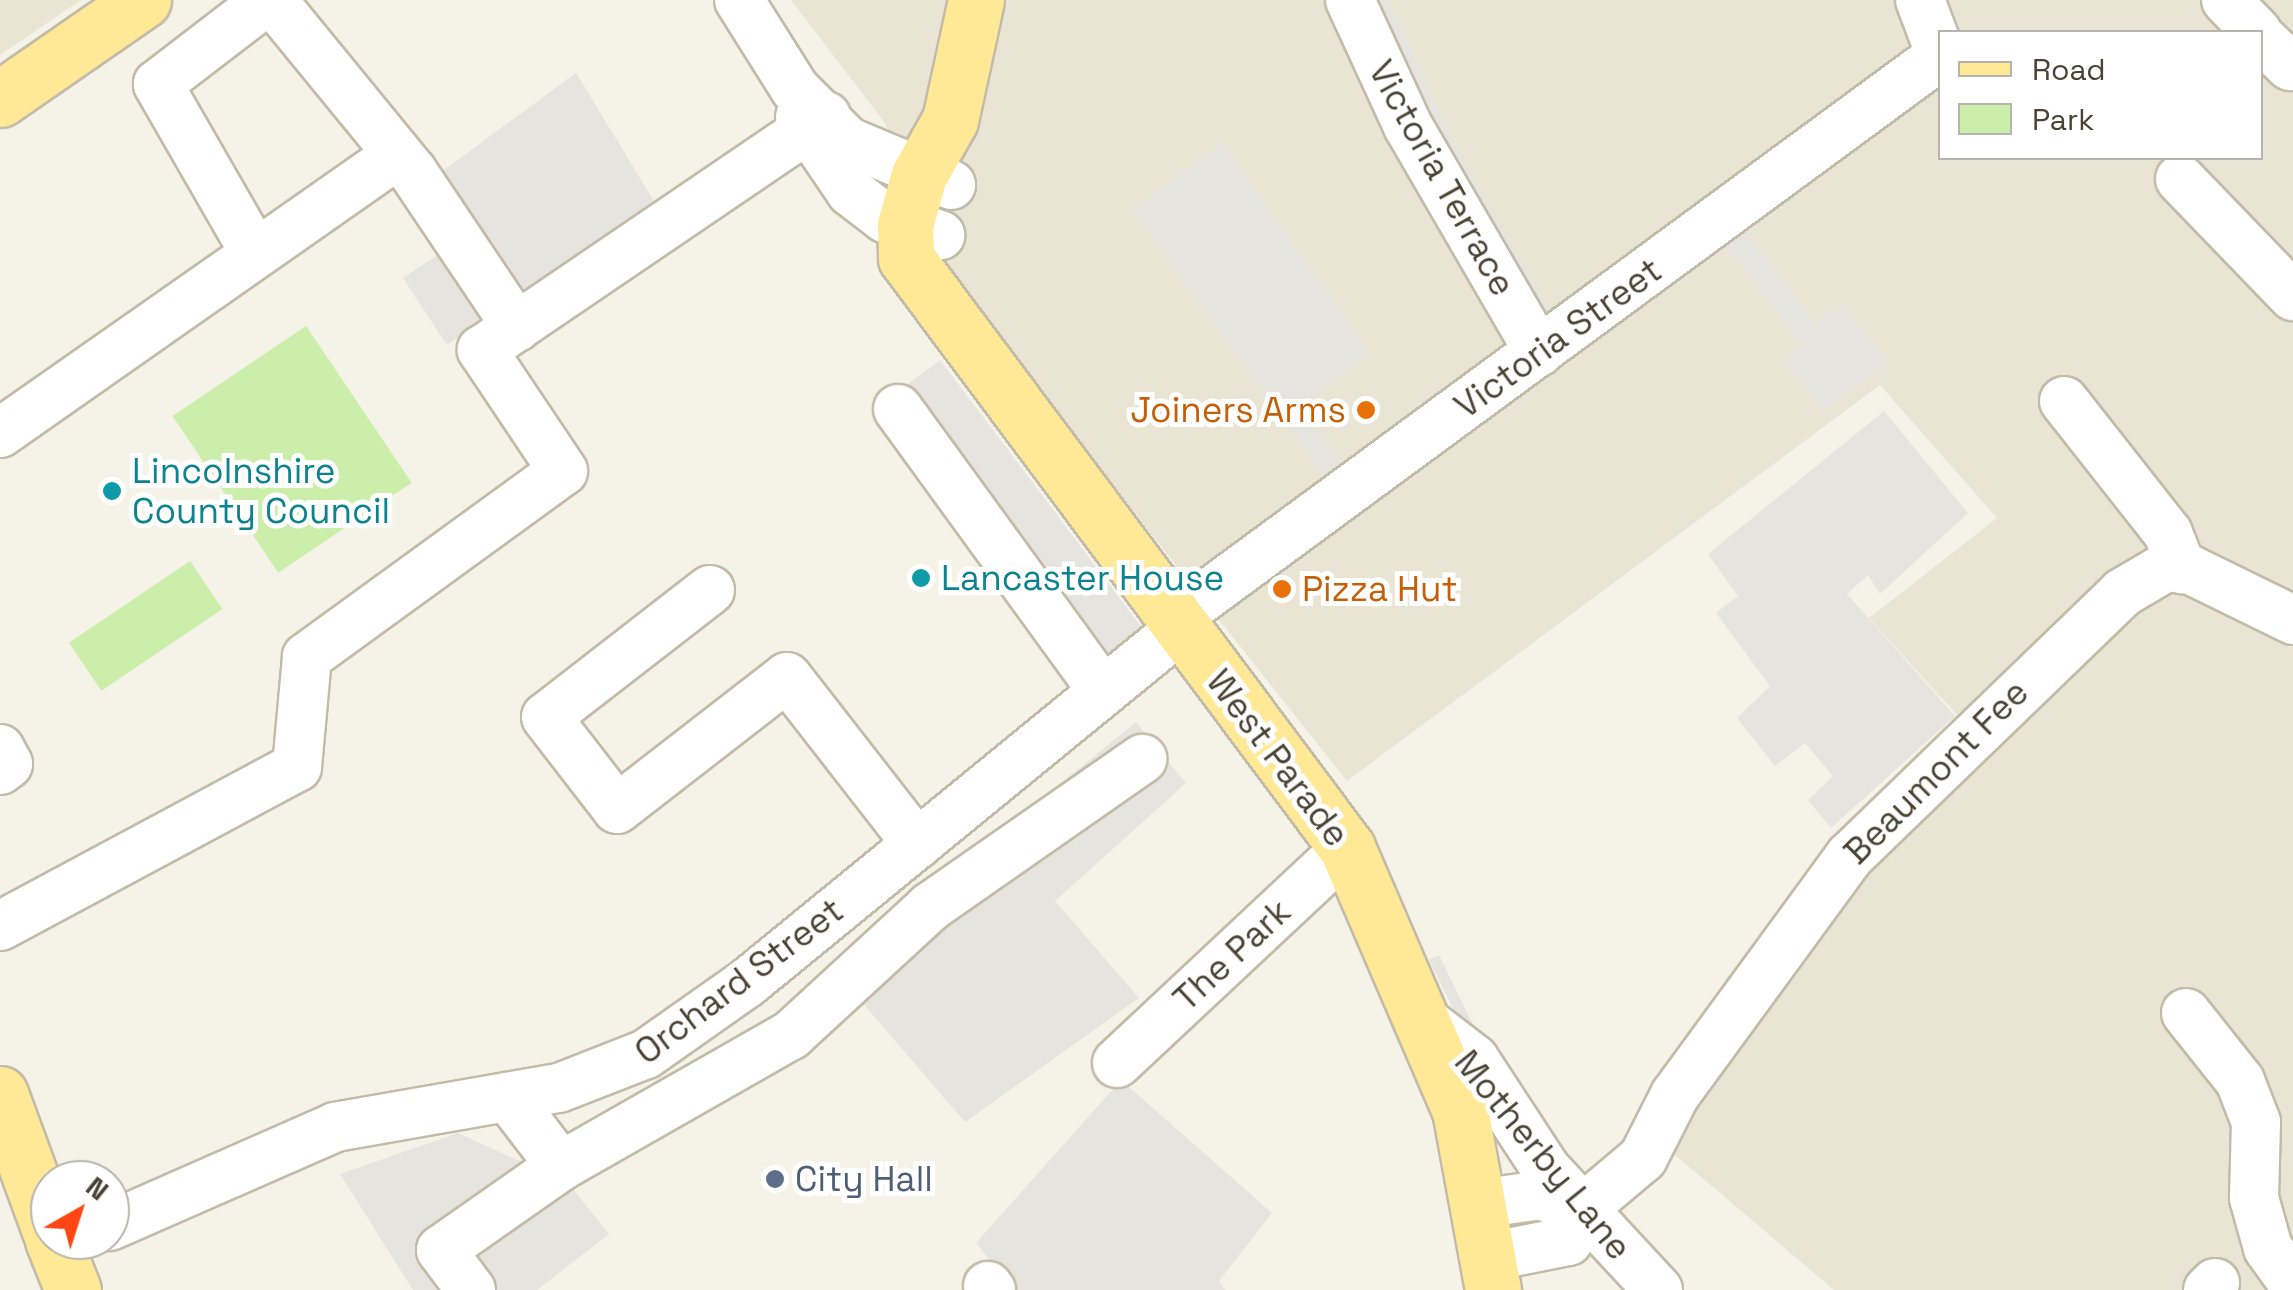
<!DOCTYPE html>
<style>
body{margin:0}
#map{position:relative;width:2293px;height:1290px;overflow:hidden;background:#f5f2e7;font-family:"Space Grotesk",sans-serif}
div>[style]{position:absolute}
.residential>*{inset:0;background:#eae4d4}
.green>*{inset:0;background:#cceeab;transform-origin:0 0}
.parking>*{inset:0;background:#e6e4df;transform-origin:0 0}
.roads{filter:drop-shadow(2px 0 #c2bba8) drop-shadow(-2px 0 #c2bba8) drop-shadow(0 2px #c2bba8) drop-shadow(0 -2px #c2bba8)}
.minor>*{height:48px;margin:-24px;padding:0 24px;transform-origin:24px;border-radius:24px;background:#fff}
.major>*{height:55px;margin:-27.5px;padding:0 27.5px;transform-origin:27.5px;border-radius:27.5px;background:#ffe896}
.dots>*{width:28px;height:28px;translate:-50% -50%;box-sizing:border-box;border:5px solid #fff;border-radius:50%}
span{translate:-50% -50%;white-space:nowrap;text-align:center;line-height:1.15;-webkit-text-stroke:10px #fff;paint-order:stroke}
.street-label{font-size:35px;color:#494335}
.food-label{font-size:35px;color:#c56008}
.right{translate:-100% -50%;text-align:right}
.left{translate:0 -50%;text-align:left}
.culture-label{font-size:35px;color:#0d838f}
.service-label{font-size:35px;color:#4e5e75}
.legend{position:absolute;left:1938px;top:30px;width:325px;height:130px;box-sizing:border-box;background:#fff;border:2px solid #b6b4ae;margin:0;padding:12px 18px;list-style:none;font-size:30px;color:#494335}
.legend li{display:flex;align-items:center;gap:20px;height:50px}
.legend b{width:50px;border:2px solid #b6b4ae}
.north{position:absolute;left:30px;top:1160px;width:100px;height:100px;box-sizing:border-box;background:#fff;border:2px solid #b6b4ae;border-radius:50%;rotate:39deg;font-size:28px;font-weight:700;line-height:40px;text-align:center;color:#494335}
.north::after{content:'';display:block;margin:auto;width:35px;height:45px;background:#ff4614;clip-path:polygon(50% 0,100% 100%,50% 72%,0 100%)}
</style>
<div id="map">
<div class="residential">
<i style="clip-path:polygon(0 0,81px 0,0 55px)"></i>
<i style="clip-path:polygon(evenodd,791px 0,2293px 0,2293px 1290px,1834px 1290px,1661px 1143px,1967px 726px,1869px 618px,1997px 518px,1880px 385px,1347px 781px,956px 288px,885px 123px,791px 0,1940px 32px,2260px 32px,2260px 158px,1940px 158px,1940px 32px)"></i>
</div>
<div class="green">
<i style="left:306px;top:326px;width:189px;height:161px;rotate:56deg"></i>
<i style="left:190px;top:561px;width:58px;height:146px;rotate:56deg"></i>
</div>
<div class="parking">
<i style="clip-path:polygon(1376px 0,1388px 0,1460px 156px,1552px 316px,1542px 322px,1413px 90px)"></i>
<i style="clip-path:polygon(576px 73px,657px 206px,447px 345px,403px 278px,445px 250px,410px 195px)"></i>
<i style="clip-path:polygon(1222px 143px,1370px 355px,1300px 405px,1349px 473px,1327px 480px,1132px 211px)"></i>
<i style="clip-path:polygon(1731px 211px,1815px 324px,1843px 306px,1889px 362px,1824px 410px,1785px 361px,1802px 345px,1710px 226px)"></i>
<i style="left:940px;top:360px;width:341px;height:67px;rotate:53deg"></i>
<i style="clip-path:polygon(1884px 411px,1968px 513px,1880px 594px,1868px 575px,1847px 594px,1955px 716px,1831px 828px,1808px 800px,1833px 776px,1805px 743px,1775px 766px,1737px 718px,1770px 686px,1716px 613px,1738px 596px,1708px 554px)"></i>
<i style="clip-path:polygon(1136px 722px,1186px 783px,1055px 901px,1139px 998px,965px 1122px,848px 986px,946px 877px)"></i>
<i style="left:1439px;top:955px;width:110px;height:11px;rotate:64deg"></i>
<i style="clip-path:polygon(1121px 1080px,1272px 1213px,1219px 1281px,1225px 1290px,1014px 1290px,976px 1243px)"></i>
<i style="clip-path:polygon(458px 1133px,568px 1183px,609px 1234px,537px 1290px,413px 1290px,340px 1174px)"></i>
</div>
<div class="roads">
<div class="minor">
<i style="left:739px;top:0;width:105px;rotate:57.8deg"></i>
<i style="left:795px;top:89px;width:74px;rotate:45deg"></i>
<i style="left:847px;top:141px;width:113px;rotate:22.9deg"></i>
<i style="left:1350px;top:0;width:139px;rotate:65.3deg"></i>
<i style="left:1408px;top:126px;width:261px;rotate:59.9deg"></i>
<i style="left:1920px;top:0;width:57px;rotate:69.3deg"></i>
<i style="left:2226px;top:0;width:45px;rotate:45.9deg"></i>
<i style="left:2260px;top:37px;width:42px;rotate:44deg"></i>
<i style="left:800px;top:117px;width:91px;rotate:55.8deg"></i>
<i style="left:851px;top:192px;width:43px;rotate:37.4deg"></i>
<i style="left:885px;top:218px;width:58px;rotate:17.2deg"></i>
<i style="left:2180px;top:179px;width:163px;rotate:46deg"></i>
<i style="left:255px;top:253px;width:195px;rotate:-119.9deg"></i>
<i style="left:158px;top:84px;width:130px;rotate:-37.5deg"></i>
<i style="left:261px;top:5px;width:15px"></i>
<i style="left:276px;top:5px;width:215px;rotate:50.7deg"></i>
<i style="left:412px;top:171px;width:188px;rotate:56.1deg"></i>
<i style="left:2064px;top:401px;width:168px;rotate:51.8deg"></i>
<i style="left:2168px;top:533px;width:39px;rotate:69deg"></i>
<i style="left:898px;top:409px;width:347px;rotate:54deg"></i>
<i style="left:0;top:433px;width:481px;rotate:-35deg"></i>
<i style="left:710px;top:590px;width:207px;rotate:142.2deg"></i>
<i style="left:546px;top:717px;width:116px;rotate:52.3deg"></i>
<i style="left:617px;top:809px;width:215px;rotate:-37.8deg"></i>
<i style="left:787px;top:677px;width:212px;rotate:52.1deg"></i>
<i style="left:1174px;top:619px;width:951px;rotate:-36.32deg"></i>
<i style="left:0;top:749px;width:17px;rotate:62deg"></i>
<i style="left:8px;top:764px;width:10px;rotate:143deg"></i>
<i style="left:0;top:926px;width:337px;rotate:-28.2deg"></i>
<i style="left:297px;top:767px;width:110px;rotate:-84.8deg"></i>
<i style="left:307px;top:657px;width:316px;rotate:-36deg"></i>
<i style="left:563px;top:471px;width:146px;rotate:-123.8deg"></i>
<i style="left:482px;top:350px;width:416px;rotate:-34.2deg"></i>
<i style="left:2186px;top:1013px;width:87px;rotate:51.5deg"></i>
<i style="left:2240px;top:1081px;width:44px;rotate:68.7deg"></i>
<i style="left:2256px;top:1122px;width:76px;rotate:91.5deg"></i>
<i style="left:2254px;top:1198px;width:52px;rotate:74.4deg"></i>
<i style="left:2268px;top:1248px;width:43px;rotate:54.5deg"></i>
<i style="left:1426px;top:1022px;width:61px;rotate:37.6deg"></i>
<i style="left:1474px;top:1059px;width:131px;rotate:56.8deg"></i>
<i style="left:1546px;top:1169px;width:165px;rotate:47.2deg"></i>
<i style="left:1117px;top:1063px;width:315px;rotate:-43.1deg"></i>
<i style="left:508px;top:1097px;width:87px;rotate:52.5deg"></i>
<i style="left:1478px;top:1204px;width:64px;rotate:-8.1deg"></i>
<i style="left:1541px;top:1195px;width:42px;rotate:22.3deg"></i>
<i style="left:110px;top:1226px;width:246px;rotate:-23.7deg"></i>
<i style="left:335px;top:1127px;width:227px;rotate:-9.9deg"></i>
<i style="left:559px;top:1088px;width:93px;rotate:-21.3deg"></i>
<i style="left:646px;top:1054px;width:123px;rotate:-35.1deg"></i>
<i style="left:747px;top:983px;width:561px;rotate:-39.28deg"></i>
<i style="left:1488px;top:1257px;width:82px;rotate:-11.3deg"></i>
<i style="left:1568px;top:1241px;width:32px;rotate:-68deg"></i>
<i style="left:1580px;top:1211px;width:82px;rotate:-40.1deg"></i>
<i style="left:1643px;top:1158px;width:71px;rotate:-63.1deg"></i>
<i style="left:1675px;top:1095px;width:296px;rotate:-53.8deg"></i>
<i style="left:1850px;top:856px;width:378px;rotate:-44deg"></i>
<i style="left:2122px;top:593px;width:51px;rotate:-30.6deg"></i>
<i style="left:2166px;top:567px;width:23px;rotate:5deg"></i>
<i style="left:2189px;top:569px;width:116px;rotate:26.1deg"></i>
<i style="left:988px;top:1286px;width:5px;rotate:53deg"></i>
<i style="left:471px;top:1290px;width:50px;rotate:-126.9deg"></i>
<i style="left:441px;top:1250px;width:146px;rotate:-35deg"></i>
<i style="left:561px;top:1166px;width:265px;rotate:-29.7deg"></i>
<i style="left:791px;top:1035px;width:189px;rotate:-42.6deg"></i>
<i style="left:930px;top:907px;width:259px;rotate:-34.9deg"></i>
<i style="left:2208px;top:1290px;width:10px;rotate:-45deg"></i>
</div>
<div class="major">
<i style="left:976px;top:0;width:123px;rotate:102.2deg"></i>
<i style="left:950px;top:120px;width:63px;rotate:119.4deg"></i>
<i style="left:919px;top:175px;width:52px;rotate:105.6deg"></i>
<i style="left:905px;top:225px;width:33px;rotate:88deg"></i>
<i style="left:906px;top:258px;width:737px;rotate:53.22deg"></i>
<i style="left:1347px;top:848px;width:285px;rotate:66.7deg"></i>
<i style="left:1460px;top:1110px;width:183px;rotate:79.6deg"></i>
<i style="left:0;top:99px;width:174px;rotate:-34.7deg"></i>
<i style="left:0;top:1094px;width:146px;rotate:69.9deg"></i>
<i style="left:53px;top:1240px;width:54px;rotate:68.2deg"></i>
</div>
</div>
<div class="dots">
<i style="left:1366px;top:410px;background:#e8710a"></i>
<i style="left:112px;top:491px;background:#0f9aa8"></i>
<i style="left:921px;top:578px;background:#0f9aa8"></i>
<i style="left:1282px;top:589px;background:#e8710a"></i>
<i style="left:775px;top:1179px;background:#5c6f8a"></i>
</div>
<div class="street-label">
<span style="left:1442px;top:178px;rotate:61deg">Victoria Terrace</span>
<span style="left:1558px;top:338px;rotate:-36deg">Victoria Street</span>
<span style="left:1278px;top:758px;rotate:53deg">West Parade</span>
<span style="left:1936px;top:772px;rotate:-45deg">Beaumont Fee</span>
<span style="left:1232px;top:955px;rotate:-43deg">The Park</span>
<span style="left:739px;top:981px;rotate:-37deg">Orchard Street</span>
<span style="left:1543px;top:1155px;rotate:51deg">Motherby Lane</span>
</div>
<div class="food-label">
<span class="right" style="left:1346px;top:410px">Joiners Arms</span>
<span class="left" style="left:1302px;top:589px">Pizza Hut</span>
</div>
<div class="culture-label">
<span class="left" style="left:132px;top:491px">Lincolnshire<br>County Council</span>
<span class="left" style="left:941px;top:578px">Lancaster House</span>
</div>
<div class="service-label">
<span class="left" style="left:795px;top:1179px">City Hall</span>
</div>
<ul class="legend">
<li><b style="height:12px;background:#ffe896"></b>Road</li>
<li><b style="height:28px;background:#cceeab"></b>Park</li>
</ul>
<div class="north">N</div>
</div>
